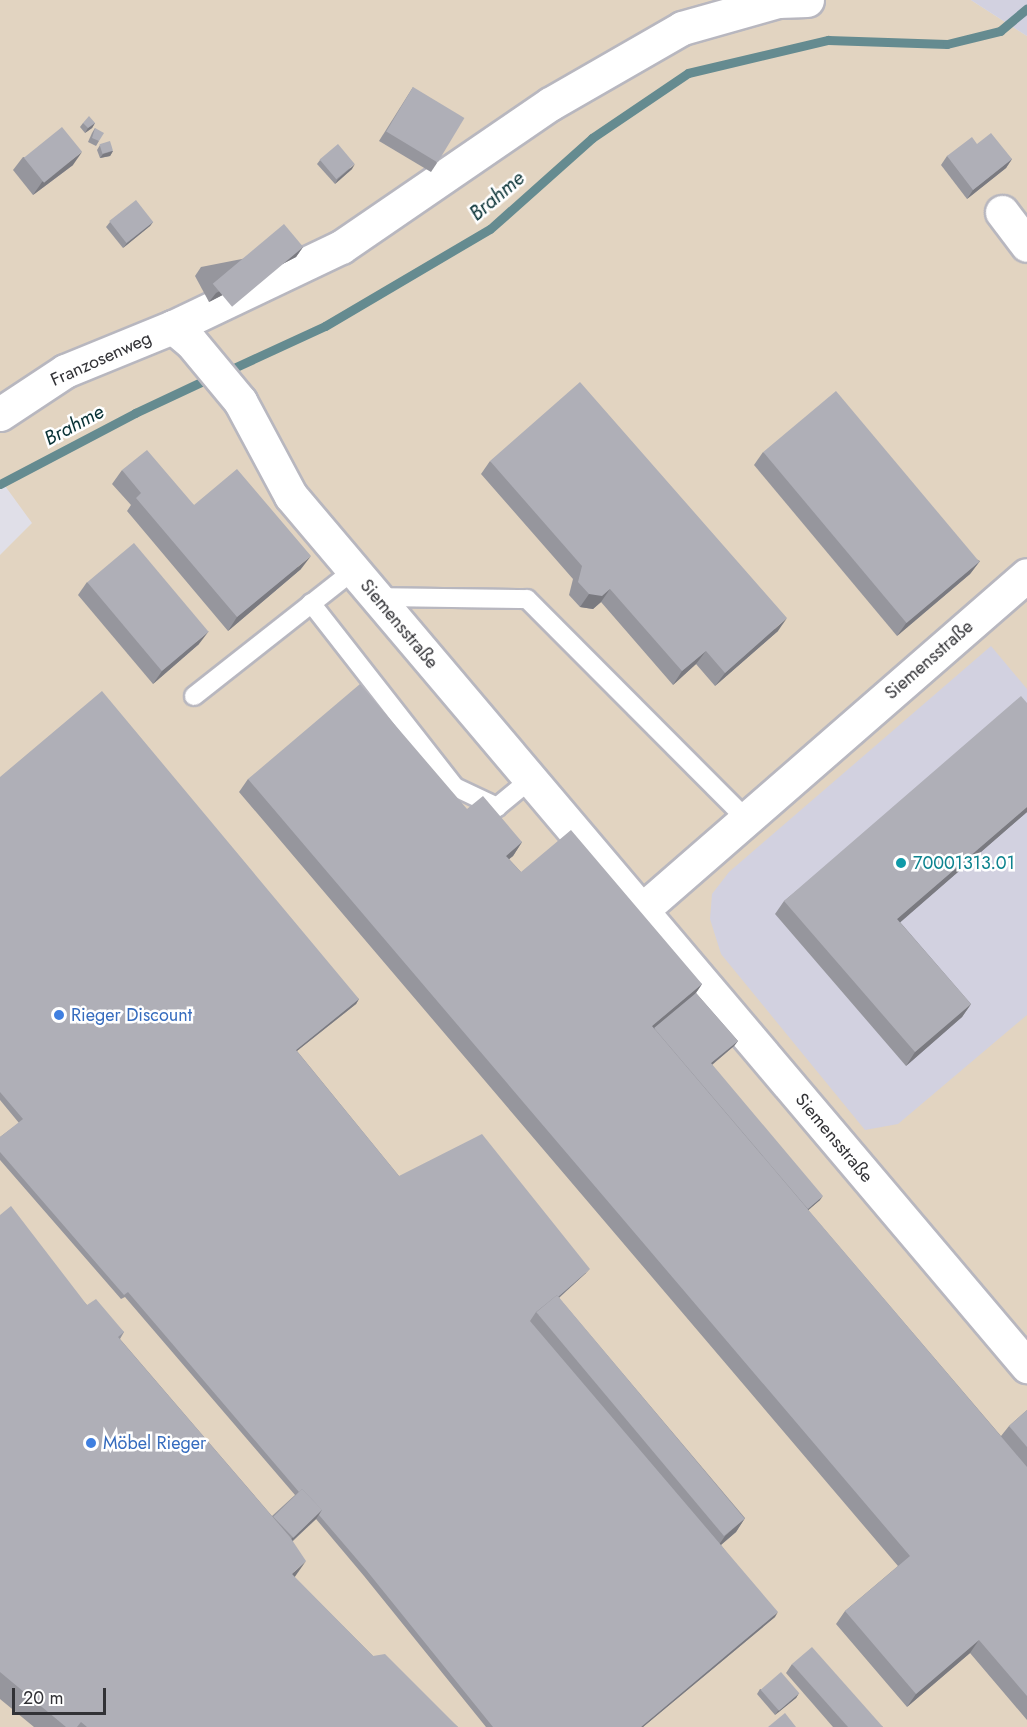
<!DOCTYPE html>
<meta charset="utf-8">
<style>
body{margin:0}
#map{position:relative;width:1027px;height:1727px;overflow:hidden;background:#e0dfe8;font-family:Jost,sans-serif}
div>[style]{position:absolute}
.commercial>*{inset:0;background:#e2d4c1}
.built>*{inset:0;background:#d2d1e0}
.stream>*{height:9px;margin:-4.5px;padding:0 4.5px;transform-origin:4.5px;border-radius:4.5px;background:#658b90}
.roads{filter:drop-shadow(2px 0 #b8b7bf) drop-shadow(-2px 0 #b8b7bf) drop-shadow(0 2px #b8b7bf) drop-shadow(0 -2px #b8b7bf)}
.service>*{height:18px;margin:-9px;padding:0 9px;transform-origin:9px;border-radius:9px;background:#fff}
.minor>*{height:33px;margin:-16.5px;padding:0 16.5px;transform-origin:16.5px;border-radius:16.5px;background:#fff}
.wall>*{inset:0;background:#96969d}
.shaded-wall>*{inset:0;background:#7a7a80}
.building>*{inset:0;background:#afafb7;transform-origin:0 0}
.dots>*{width:16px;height:16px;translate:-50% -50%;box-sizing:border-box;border:3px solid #fff;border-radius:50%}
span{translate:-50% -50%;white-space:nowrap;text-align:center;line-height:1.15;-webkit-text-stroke:5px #fff;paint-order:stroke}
.street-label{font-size:18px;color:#323236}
.culture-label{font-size:18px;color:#0d838f}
.left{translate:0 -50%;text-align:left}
.shop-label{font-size:18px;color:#366cbe}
.water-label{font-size:20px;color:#083135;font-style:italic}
.scale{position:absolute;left:12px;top:1688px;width:94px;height:27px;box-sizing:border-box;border:3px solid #323236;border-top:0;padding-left:8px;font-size:18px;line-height:21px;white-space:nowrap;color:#323236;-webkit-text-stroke:4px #fff;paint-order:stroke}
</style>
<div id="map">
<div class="commercial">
<i style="clip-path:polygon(0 0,971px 0,1027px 36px,1027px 1727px,0 1727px,0 555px,32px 523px,0 479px)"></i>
</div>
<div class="built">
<i style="clip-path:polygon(971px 0,1027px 0,1027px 36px)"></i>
<i style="clip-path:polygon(991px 646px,1027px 689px,1027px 1015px,898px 1124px,865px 1130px,721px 954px,710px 919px,712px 894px,729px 872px)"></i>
</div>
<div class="stream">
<i style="left:225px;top:372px;width:110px;rotate:-24.7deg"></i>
<i style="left:325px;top:326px;width:191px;rotate:-30.5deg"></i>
<i style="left:490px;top:229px;width:137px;rotate:-41.7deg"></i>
<i style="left:592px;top:138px;width:116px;rotate:-34.1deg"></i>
<i style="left:688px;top:73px;width:144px;rotate:-13.3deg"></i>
<i style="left:828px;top:40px;width:119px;rotate:1.9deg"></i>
<i style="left:947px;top:44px;width:55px;rotate:-13.8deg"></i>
<i style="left:1000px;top:31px;width:35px;rotate:-40deg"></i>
<i style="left:0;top:484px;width:153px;rotate:-27.7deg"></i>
<i style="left:135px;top:413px;width:85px;rotate:-25.1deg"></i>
</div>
<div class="roads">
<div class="service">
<i style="left:377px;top:597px;width:150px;rotate:0.8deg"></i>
<i style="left:527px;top:599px;width:310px;rotate:45.1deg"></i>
<i style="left:311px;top:603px;width:234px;rotate:52deg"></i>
<i style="left:455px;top:787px;width:47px;rotate:25.5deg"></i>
<i style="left:497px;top:807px;width:44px;rotate:-39.5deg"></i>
<i style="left:194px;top:696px;width:204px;rotate:-38.2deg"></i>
</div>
<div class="minor">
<i style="left:1002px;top:212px;width:41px;rotate:52.9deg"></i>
<i style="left:173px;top:327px;width:23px;rotate:40deg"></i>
<i style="left:191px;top:342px;width:77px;rotate:50.3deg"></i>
<i style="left:240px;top:401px;width:108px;rotate:61.8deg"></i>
<i style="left:291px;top:496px;width:1140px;rotate:49.77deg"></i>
<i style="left:0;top:414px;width:78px;rotate:-33.5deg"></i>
<i style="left:65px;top:371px;width:117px;rotate:-22.2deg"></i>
<i style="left:173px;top:327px;width:186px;rotate:-25.5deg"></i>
<i style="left:341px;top:247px;width:253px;rotate:-34.4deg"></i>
<i style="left:550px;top:104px;width:152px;rotate:-29.9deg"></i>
<i style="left:682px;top:28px;width:100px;rotate:-15.7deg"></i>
<i style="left:778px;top:1px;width:29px;rotate:-2deg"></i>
<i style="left:642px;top:910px;width:510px;rotate:-41.03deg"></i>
</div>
</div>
<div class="wall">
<i style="clip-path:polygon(413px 87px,437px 163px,431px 172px,379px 141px)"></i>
<i style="clip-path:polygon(83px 123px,95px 123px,92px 128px,85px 133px,80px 127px)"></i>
<i style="clip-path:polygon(95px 128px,99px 141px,96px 146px,88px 142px,92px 133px)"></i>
<i style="clip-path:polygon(977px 144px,1012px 159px,1006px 168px,967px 199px,941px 165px,947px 156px)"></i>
<i style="clip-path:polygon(100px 145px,113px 151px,110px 156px,100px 158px,97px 150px)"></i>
<i style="clip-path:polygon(23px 157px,73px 165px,33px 195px,13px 170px)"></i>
<i style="clip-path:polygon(320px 160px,352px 169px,335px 184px,317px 164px)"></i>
<i style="clip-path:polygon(110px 222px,153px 222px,150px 226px,123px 248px,106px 227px)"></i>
<i style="clip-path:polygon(303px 247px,296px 257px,209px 302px,195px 276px,201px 267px)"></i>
<i style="clip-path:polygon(763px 452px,980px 561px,970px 574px,897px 636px,754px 465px)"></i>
<i style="clip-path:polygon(490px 461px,778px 631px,715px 686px,696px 664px,673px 685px,601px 602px,593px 609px,580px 607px,569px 595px,573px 579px,481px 474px)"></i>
<i style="clip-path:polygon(122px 470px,194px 505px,301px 569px,228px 631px,127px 511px,131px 505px,112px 484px)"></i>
<i style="clip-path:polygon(87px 582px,199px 644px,153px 684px,78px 595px)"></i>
<i style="clip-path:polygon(1027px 703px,1027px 812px,900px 922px,971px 1004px,962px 1017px,906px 1066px,775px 914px,784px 901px)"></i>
<i style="clip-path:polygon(0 777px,359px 999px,356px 1004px,297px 1051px,399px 1176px,586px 1273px,559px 1298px,745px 1518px,736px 1532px,721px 1545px,775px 1617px,643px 1727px,486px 1727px,364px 1576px,316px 1519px,293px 1541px,294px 1577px,373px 1656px,458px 1727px,34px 1727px,0 1699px,0 1215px,87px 1305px,124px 1332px,120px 1339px,272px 1516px,295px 1495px,125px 1297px,121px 1299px,0 1160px,0 1137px,19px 1123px,0 1100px)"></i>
<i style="clip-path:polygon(248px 779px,467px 809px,522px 842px,513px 856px,509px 859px,521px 872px,702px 984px,696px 993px,738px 1041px,734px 1046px,712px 1065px,820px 1200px,808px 1210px,1001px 1436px,1009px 1426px,1027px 1410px,1027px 1720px,970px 1653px,907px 1707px,836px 1624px,845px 1611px,898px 1566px,239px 792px)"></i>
<i style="clip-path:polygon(792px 1664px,883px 1727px,833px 1727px,786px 1673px)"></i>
<i style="clip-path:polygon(760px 1689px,799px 1693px,796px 1698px,775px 1715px,757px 1694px)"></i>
</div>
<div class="shaded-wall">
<i style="clip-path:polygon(95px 123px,92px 128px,85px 133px,88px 128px)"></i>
<i style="clip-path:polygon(113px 151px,110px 156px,100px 158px,103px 154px)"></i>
<i style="clip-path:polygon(82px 152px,73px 165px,33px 195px,42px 182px)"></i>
<i style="clip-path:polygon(1012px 159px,1006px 168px,967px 199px,973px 190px)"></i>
<i style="clip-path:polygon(355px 164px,352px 169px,335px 184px,338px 179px)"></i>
<i style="clip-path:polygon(153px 222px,150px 226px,123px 248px,127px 243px)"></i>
<i style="clip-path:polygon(303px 247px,296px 257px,209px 302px,216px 293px)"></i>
<i style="clip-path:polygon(311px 556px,301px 569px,228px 631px,237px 617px)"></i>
<i style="clip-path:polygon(980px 561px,970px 574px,897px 636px,907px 622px)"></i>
<i style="clip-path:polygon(610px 589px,601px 602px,593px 609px,580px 607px,589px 594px)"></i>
<i style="clip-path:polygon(787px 618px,778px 631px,715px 686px,725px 673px)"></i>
<i style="clip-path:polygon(209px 631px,199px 644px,153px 684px,162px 671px)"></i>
<i style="clip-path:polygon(706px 651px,696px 664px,673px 685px,682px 671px)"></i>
<i style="clip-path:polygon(1027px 807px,1027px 812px,888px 933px,897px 919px)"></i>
<i style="clip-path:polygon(522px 842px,513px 856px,497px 869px,506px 856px)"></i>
<i style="clip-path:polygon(702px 984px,693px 997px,647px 1036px,652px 1026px)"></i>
<i style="clip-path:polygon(359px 999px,356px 1004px,293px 1054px,296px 1050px)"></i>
<i style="clip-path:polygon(971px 1004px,962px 1017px,906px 1066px,915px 1052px)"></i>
<i style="clip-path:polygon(738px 1041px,734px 1046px,708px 1068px,711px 1063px)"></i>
<i style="clip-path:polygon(823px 1196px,820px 1200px,797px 1220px,800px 1215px)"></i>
<i style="clip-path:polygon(590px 1269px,586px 1273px,539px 1315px,538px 1314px)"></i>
<i style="clip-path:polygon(322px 1510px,316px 1519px,278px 1554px,285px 1545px)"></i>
<i style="clip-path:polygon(745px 1518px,736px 1532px,716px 1549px,725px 1536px)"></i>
<i style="clip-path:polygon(306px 1561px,294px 1578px,292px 1574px)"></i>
<i style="clip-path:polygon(778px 1612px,775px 1617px,643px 1727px,641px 1727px)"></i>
<i style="clip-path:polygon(979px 1640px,970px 1653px,907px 1707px,916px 1694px)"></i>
<i style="clip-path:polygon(799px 1693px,796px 1698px,775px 1715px,778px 1711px)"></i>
</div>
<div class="building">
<i style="left:413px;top:87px;width:60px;height:52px;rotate:31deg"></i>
<i style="clip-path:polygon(89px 116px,95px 123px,88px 128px,83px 123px)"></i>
<i style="left:62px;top:127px;width:32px;height:49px;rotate:51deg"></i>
<i style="clip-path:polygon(95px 128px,104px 133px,99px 141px,92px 138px)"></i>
<i style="clip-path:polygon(991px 133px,1012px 159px,973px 190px,947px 156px,972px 137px,977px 144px)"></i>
<i style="left:110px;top:141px;width:10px;height:11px;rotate:73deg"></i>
<i style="left:338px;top:144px;width:26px;height:24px;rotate:50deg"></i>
<i style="left:136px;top:200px;width:28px;height:34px;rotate:52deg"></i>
<i style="left:284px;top:224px;width:30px;height:93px;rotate:50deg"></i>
<i style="clip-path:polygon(580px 382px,787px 618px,725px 673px,706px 651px,682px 671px,610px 589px,602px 596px,589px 594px,578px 582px,582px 566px,490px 461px)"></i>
<i style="left:836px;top:391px;width:223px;height:95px;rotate:50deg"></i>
<i style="clip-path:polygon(147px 450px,194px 505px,237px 469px,311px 556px,237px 617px,136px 498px,141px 493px,122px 470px)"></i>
<i style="left:134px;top:543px;width:116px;height:61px;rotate:50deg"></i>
<i style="clip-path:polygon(360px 684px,467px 809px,483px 796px,522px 842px,506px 856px,521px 872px,571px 830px,702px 984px,652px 1026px,1027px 1467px,1027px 1696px,979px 1640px,916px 1694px,845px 1611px,910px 1556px,248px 779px)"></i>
<i style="clip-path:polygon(102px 691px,359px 999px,296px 1050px,399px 1176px,482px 1134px,590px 1269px,558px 1297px,557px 1295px,536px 1312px,530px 1321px,778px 1612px,641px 1727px,493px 1727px,367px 1571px,319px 1515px,322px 1510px,302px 1489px,299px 1492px,128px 1292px,124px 1295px,0 1152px,0 1137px,23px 1119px,0 1092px,0 777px)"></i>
<i style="clip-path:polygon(1021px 696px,1027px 703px,1027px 807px,897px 919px,971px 1004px,915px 1052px,784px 901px)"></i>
<i style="clip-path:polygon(696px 993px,738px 1041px,711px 1063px,823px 1196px,808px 1209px,654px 1028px)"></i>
<i style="clip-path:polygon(11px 1206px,87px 1305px,96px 1299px,124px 1332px,118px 1337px,290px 1537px,306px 1561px,292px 1574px,373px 1656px,385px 1654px,458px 1727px,87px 1727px,81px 1722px,77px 1727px,66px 1727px,0 1672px,0 1215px)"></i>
<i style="left:557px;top:1295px;width:292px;height:27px;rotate:50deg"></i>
<i style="clip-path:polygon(1027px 1410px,1027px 1447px,1009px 1426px)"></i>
<i style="left:302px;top:1489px;width:29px;height:40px;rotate:46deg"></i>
<i style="clip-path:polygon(812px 1647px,883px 1727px,848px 1727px,792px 1664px)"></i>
<i style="left:781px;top:1672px;width:28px;height:27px;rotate:49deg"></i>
<i style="clip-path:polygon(785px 1713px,796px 1727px,768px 1727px)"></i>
</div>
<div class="dots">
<i style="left:901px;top:863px;background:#0f9aa8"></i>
<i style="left:59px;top:1015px;background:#3f7fe0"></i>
<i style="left:91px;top:1443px;background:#3f7fe0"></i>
</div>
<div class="street-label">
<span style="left:101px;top:359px;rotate:-24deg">Franzosenweg</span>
<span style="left:399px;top:624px;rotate:50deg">Siemensstraße</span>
<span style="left:929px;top:660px;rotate:-41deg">Siemensstraße</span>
<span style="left:834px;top:1138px;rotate:50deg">Siemensstraße</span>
</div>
<div class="culture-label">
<span class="left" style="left:913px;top:863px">70001313.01</span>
</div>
<div class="shop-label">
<span class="left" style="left:71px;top:1015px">Rieger Discount</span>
<span class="left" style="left:103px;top:1443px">Möbel Rieger</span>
</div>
<div class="water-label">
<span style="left:497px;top:196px;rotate:-40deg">Brahme</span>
<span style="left:74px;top:425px;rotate:-28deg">Brahme</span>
</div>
<div class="scale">20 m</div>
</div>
